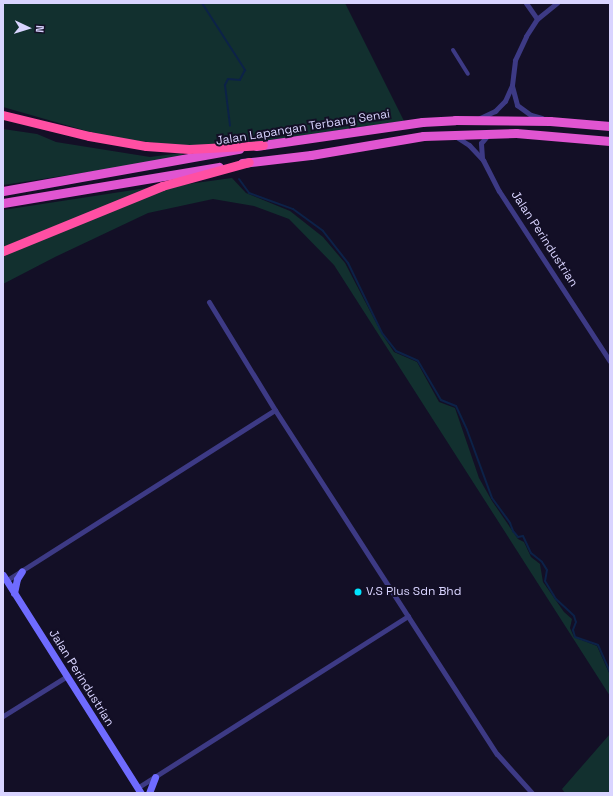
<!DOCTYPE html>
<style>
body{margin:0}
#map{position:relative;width:613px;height:796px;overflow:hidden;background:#130f26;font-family:"Space Grotesk",sans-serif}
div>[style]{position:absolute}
.green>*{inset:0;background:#12302f}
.stream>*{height:2px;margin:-1px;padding:0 1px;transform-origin:1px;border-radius:1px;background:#0c2248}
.pedestrian>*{height:4px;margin:-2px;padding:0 2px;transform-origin:2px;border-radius:2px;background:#3d3a85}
.minor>*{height:5px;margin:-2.5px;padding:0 2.5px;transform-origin:2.5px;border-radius:2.5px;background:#3d3a85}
.secondary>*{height:7px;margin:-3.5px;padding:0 3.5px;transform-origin:3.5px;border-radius:3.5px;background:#6f6bff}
.trunk>*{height:9px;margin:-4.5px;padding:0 4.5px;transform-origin:4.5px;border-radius:4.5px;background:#e055d1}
.motorway>*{height:9px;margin:-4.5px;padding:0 4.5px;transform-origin:4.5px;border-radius:4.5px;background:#ff4fa3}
.dots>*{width:11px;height:11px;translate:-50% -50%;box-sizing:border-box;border:2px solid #130f26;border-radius:50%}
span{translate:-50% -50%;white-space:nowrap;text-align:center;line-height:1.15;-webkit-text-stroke:4px #130f26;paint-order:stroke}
.street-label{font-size:12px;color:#d9d4ff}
.poi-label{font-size:12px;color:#d9d4ff}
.left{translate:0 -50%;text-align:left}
.frame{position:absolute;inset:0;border:4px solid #d9d4ff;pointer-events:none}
.north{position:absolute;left:8px;top:8px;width:40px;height:40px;-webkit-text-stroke:3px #130f26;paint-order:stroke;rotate:94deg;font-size:11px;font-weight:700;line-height:16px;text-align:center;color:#d9d4ff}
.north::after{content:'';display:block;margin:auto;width:14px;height:18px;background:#d9d4ff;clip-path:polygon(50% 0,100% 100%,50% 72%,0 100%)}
</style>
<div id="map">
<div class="green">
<i style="clip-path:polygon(3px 3px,345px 3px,404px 121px,249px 143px,194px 147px,111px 138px,3px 107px)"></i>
<i style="clip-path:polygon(3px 129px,37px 134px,56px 142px,150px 157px,181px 153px,185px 156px,181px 158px,3px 185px)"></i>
<i style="clip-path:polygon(232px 178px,246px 193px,290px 211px,323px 237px,345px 263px,382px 334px,394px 352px,417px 362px,439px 402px,455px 408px,479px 478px,492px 501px,518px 539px,524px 542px,531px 557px,540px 564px,543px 582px,564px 612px,572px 619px,570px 628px,574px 637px,597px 646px,610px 675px,610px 696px,334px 265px,289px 219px,254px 206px,213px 199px,148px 213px,55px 257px,3px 284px,3px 254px,161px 190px,188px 184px)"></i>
<i style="clip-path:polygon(153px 187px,3px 247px,3px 210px)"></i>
<i style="clip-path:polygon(610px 734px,610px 793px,565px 793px,562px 789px)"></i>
</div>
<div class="stream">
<i style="left:202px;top:3px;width:80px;rotate:57.3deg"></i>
<i style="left:245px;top:70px;width:11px;rotate:117deg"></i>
<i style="left:240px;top:80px;width:12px;rotate:-175deg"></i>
<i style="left:228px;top:79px;width:7px;rotate:117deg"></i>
<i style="left:225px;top:85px;width:41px;rotate:83deg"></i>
<i style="left:239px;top:179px;width:17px;rotate:54deg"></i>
<i style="left:249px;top:193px;width:47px;rotate:20deg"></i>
<i style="left:293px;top:209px;width:37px;rotate:36deg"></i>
<i style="left:323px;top:231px;width:41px;rotate:52deg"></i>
<i style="left:348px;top:263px;width:78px;rotate:64.1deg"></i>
<i style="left:382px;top:333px;width:23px;rotate:52deg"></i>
<i style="left:396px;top:351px;width:24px;rotate:24deg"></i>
<i style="left:418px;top:361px;width:45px;rotate:59.5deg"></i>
<i style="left:441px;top:400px;width:16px;rotate:22deg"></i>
<i style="left:456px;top:406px;width:26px;rotate:65deg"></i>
<i style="left:467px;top:430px;width:72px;rotate:69.8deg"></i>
<i style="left:492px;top:498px;width:31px;rotate:54deg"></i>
<i style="left:510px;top:523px;width:9px;rotate:69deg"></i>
<i style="left:513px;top:531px;width:8px;rotate:50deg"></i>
<i style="left:518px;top:537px;width:5px;rotate:-11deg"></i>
<i style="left:523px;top:536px;width:19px;rotate:65deg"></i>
<i style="left:531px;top:553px;width:14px;rotate:39deg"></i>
<i style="left:542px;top:562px;width:9px;rotate:58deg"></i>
<i style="left:547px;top:570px;width:11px;rotate:100deg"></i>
<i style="left:545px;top:581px;width:21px;rotate:59deg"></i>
<i style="left:556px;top:599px;width:25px;rotate:43deg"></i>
<i style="left:574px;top:616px;width:6px;rotate:72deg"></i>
<i style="left:576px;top:622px;width:9px;rotate:111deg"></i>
<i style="left:573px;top:630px;width:7px;rotate:74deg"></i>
<i style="left:575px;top:637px;width:24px;rotate:19deg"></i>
<i style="left:598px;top:645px;width:30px;rotate:66deg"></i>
</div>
<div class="pedestrian">
<i style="left:453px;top:50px;width:28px;rotate:58deg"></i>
</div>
<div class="minor">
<i style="left:526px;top:3px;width:19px;rotate:55deg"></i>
<i style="left:512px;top:86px;width:20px;rotate:75deg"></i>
<i style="left:517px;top:105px;width:17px;rotate:36deg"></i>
<i style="left:531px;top:115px;width:11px;rotate:15deg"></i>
<i style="left:480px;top:118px;width:17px;rotate:-25deg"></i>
<i style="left:495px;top:111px;width:14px;rotate:-45deg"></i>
<i style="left:505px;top:101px;width:17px;rotate:-66deg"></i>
<i style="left:512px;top:85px;width:25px;rotate:-83deg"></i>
<i style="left:515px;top:60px;width:26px;rotate:-65deg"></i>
<i style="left:526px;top:36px;width:20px;rotate:-57deg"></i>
<i style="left:537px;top:19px;width:26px;rotate:-39deg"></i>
<i style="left:455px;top:136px;width:17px;rotate:33deg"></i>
<i style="left:469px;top:145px;width:21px;rotate:47deg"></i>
<i style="left:483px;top:160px;width:35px;rotate:63deg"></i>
<i style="left:499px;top:191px;width:203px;rotate:56.9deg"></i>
<i style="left:482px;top:158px;width:15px;rotate:-94deg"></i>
<i style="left:481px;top:143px;width:11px;rotate:-49deg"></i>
<i style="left:209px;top:302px;width:127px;rotate:58.6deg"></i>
<i style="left:275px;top:410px;width:409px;rotate:57.2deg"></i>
<i style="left:497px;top:754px;width:52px;rotate:48.1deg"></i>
<i style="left:7px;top:580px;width:317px;rotate:-32.4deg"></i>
<i style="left:3px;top:716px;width:75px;rotate:-32deg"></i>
<i style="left:137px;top:788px;width:321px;rotate:-32.4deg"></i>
</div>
<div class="secondary">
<i style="left:3px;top:575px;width:258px;rotate:57.7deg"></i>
<i style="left:14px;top:593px;width:14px;rotate:-78deg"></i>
<i style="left:17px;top:579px;width:9px;rotate:-58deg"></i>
<i style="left:149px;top:793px;width:17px;rotate:-69deg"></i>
</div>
<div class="trunk">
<i style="left:256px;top:146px;width:168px;rotate:-8.2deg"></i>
<i style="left:422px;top:122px;width:33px;rotate:-3deg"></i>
<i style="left:455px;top:120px;width:95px;rotate:0.6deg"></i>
<i style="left:550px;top:121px;width:60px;rotate:4.8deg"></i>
<i style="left:242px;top:163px;width:69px;rotate:-6.6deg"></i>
<i style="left:311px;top:155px;width:114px;rotate:-9.6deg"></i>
<i style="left:423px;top:136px;width:93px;rotate:-1.8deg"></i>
<i style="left:516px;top:133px;width:94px;rotate:4.9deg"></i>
<i style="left:3px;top:191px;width:240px;rotate:-10.1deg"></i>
<i style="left:3px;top:203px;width:219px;rotate:-9.5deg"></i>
</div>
<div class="motorway">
<i style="left:3px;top:115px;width:89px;rotate:13.7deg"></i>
<i style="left:89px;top:136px;width:58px;rotate:10deg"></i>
<i style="left:146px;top:146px;width:43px;rotate:4deg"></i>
<i style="left:189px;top:149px;width:74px;rotate:-3.1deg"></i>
<i style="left:3px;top:251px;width:172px;rotate:-22.2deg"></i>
<i style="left:162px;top:186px;width:90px;rotate:-15.4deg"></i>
</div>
<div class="dots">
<i style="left:358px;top:592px;background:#00e5ff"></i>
</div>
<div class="street-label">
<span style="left:303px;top:128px;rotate:-9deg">Jalan Lapangan Terbang Senai</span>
<span style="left:544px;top:239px;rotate:57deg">Jalan Perindustrian</span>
<span style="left:81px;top:678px;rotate:58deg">Jalan Perindustrian</span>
</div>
<div class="poi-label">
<span class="left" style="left:366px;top:592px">V.S Plus Sdn Bhd</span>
</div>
<div class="frame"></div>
<div class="north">N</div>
</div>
